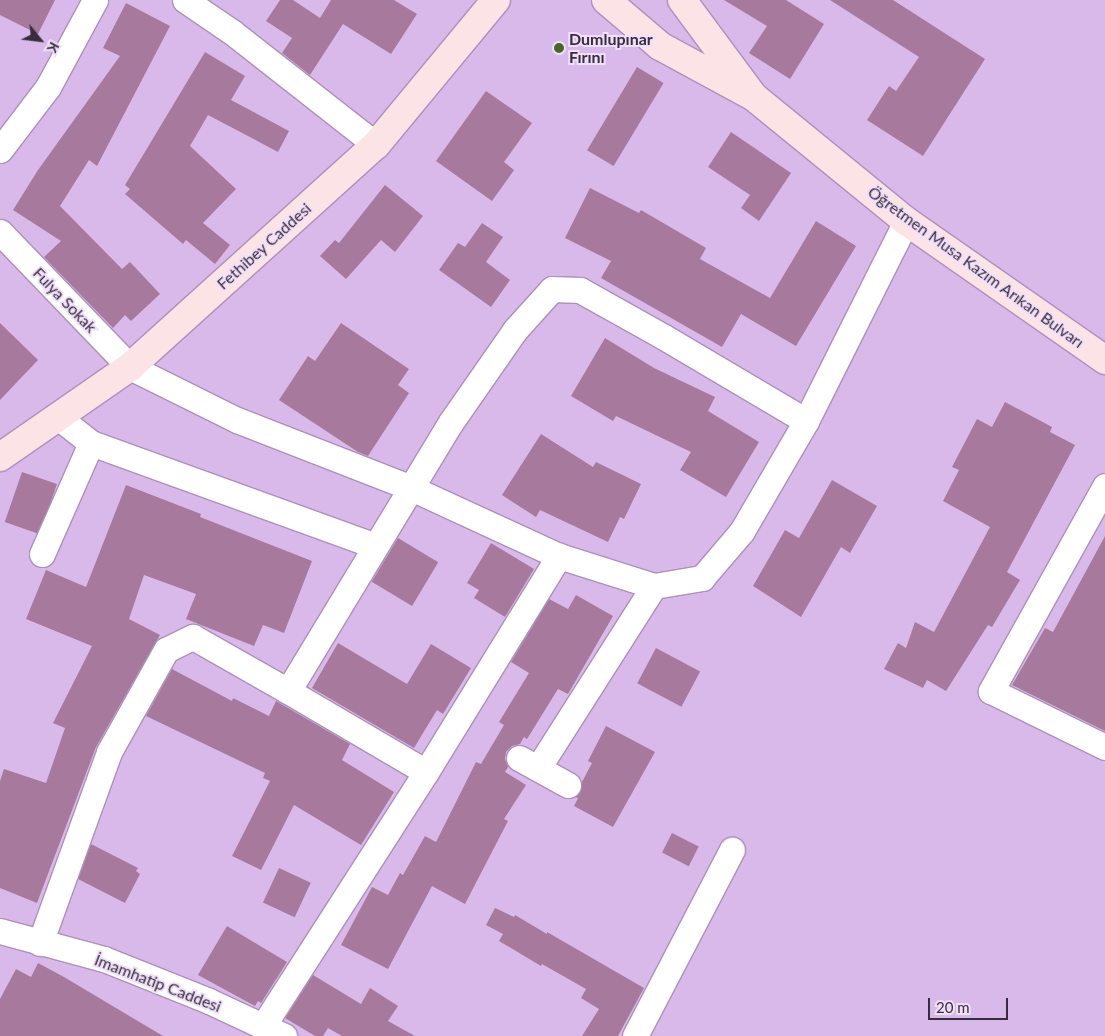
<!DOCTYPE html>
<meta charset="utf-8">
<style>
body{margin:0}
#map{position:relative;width:1105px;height:1036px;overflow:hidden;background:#d9b9e9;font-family:Lato,sans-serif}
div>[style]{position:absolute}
.building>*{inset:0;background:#a77a9d;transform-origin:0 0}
.roads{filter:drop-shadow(1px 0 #ae8fbd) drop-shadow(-1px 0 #ae8fbd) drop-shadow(0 1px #ae8fbd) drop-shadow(0 -1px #ae8fbd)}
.street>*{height:25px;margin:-12.5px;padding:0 12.5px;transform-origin:12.5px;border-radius:12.5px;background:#fff}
.secondary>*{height:28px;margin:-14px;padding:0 14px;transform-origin:14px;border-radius:14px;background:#fce3e6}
.dots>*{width:14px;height:14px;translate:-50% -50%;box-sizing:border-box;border:2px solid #f0e0f9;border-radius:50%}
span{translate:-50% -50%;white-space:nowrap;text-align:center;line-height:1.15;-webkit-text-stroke:4px #f0e0f9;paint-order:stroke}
.poi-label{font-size:16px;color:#382c3e;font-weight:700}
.left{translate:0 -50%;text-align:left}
.street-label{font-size:16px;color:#382c3e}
.north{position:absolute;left:15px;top:15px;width:50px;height:50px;-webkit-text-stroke:4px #f0e0f9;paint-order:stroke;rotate:119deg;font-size:14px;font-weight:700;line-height:20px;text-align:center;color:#382c3e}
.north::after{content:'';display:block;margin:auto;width:18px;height:22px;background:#382c3e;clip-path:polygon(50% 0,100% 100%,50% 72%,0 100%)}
.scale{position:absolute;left:928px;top:998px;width:80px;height:22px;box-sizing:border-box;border:2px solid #382c3e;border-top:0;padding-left:6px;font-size:15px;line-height:18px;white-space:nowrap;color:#382c3e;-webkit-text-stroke:4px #f0e0f9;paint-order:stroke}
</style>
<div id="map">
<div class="building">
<i style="clip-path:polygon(0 0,55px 0,38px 34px,0 15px)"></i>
<i style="clip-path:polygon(280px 0,293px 0,320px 18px,331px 0,394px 0,417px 14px,391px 54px,343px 24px,310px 75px,282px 53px,292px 38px,266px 21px)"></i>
<i style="clip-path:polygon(724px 0,786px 0,824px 24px,790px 79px,749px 53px,767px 26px)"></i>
<i style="clip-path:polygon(830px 0,893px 0,985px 59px,923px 156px,867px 120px,889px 86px,896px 91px,919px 57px)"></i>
<i style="clip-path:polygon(126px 3px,170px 26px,97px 166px,89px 160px,60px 206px,122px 269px,130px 262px,160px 294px,131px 321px,125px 315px,113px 328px,44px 257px,61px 241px,13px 210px,38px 170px,120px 56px,103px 48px)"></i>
<i style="clip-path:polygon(205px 52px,245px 76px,231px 100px,289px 131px,278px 152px,208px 115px,190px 146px,236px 189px,203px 223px,230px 245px,215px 264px,186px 240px,183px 244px,125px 194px,130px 189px,125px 185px)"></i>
<i style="left:637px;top:67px;width:31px;height:97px;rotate:31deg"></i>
<i style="clip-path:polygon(486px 91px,532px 123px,504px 162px,514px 170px,492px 201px,436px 161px)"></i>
<i style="clip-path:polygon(731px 132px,791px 173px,759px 221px,741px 208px,750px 195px,708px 167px)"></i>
<i style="clip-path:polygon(385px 185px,423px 216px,395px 252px,381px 240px,346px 279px,320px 256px,335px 240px,339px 243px)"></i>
<i style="clip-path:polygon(590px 188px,639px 213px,641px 210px,706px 248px,700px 259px,770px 298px,816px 221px,856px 246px,796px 346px,741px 314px,722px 347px,601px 278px,611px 261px,565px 238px)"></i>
<i style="clip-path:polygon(482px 223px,503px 237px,486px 262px,510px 280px,491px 307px,439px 270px,458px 243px,465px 247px)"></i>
<i style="clip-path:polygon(0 323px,38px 360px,0 400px)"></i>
<i style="clip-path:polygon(341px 323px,409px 369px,398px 385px,409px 393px,368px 456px,358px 452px,279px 400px,308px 356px,315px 361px)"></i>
<i style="clip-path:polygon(605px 338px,654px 368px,715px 397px,708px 411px,759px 442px,726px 497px,680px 470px,691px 452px,616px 416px,613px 421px,571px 396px)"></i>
<i style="clip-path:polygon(1005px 402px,1052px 427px,1050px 432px,1075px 445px,1007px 572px,1020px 580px,992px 627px,988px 625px,946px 691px,927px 680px,923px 688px,884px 669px,898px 643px,906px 648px,915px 622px,934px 632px,990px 527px,943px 501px,959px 470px,952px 467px,977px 419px,992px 427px)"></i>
<i style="clip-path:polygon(541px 434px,593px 467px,596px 462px,641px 484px,624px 519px,620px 517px,608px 542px,540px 510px,536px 517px,502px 495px)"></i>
<i style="left:22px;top:472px;width:37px;height:53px;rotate:19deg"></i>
<i style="clip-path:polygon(832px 480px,877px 506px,850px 553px,841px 547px,801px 617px,753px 586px,785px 530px,799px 538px)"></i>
<i style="clip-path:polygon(126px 485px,201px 514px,200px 517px,312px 561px,284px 633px,263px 625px,254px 646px,186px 619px,196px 594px,144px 575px,129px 619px,160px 635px,96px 747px,37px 903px,0 888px,0 781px,4px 769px,46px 783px,65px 728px,53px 723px,92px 646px,26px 619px,46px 570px,86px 587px)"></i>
<i style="clip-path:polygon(1105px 536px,1105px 731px,1012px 685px,1045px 628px,1053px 632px)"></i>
<i style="left:398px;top:538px;width:47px;height:51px;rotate:31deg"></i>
<i style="clip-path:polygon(491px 543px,534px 569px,505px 617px,474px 598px,479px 590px,467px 583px)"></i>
<i style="clip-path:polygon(576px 595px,613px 616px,568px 694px,558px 689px,527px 739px,524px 737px,520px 744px,512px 746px,506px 752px,505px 759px,508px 767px,505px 772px,526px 785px,504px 819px,508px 821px,465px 904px,432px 886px,388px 969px,341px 945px,372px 887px,388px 895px,400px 873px,403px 875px,425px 836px,436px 842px,476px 762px,481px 764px,504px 725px,499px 722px,529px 673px,511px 662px,549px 599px,568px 609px)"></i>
<i style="clip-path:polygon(338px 643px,407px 684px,431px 644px,471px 668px,443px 714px,437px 710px,414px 748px,312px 688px)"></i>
<i style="left:656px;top:648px;width:50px;height:40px;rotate:28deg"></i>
<i style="clip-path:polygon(172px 669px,232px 701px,233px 698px,269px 716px,276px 701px,350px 744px,342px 760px,394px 792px,361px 845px,294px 805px,261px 870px,232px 856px,270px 781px,263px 778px,265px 773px,146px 716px)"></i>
<i style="clip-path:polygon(606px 726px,655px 752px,613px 827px,574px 806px,578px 798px,575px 797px,581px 791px,582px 782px,592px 763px,588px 761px)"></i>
<i style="left:672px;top:833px;width:30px;height:22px;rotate:27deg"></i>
<i style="clip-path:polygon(91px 844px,138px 868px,136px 871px,140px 874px,125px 903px,78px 879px)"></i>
<i style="left:279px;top:868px;width:35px;height:38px;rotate:25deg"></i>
<i style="clip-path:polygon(495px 908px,514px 917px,515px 915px,547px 934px,547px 932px,644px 988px,618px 1036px,582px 1036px,599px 1009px,581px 998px,586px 989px,542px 964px,541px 966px,499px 941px,503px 934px,486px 925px)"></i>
<i style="clip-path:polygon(227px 926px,287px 962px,261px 1003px,258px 1001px,255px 1006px,198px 975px)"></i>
<i style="clip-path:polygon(38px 963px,64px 977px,163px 1036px,0 1036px,0 999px,16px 969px,31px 977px)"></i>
<i style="clip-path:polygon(313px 975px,361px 1004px,370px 988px,398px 1006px,388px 1021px,415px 1036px,342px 1036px,328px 1028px,323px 1036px,315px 1036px,285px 1018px)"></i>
</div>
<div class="roads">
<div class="street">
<i style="left:185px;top:0;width:57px;rotate:34.2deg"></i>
<i style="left:232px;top:32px;width:183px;rotate:38.1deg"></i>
<i style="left:0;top:150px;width:79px;rotate:-52.7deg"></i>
<i style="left:48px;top:87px;width:99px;rotate:-61.6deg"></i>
<i style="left:0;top:232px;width:187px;rotate:46.1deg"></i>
<i style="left:130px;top:367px;width:119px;rotate:26.4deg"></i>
<i style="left:237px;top:420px;width:187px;rotate:21.3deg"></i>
<i style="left:411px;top:488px;width:163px;rotate:24.7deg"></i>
<i style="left:559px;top:556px;width:100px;rotate:17.5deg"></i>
<i style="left:654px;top:586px;width:49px;rotate:-9.5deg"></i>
<i style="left:702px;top:578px;width:62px;rotate:-49.6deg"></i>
<i style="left:742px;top:531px;width:127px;rotate:-59.8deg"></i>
<i style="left:806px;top:421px;width:224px;rotate:-63.4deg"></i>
<i style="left:58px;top:417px;width:42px;rotate:38.2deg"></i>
<i style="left:91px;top:443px;width:302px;rotate:19.9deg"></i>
<i style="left:1105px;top:486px;width:235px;rotate:119.1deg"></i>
<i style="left:991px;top:691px;width:127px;rotate:26.2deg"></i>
<i style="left:42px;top:554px;width:121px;rotate:-66.2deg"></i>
<i style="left:519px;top:758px;width:56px;rotate:28.9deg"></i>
<i style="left:538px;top:768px;width:216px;rotate:-57.5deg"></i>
<i style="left:426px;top:772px;width:160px;rotate:-149.6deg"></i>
<i style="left:288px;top:691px;width:315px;rotate:-58.8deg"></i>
<i style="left:451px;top:422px;width:112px;rotate:-55.2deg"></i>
<i style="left:515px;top:330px;width:55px;rotate:-47.9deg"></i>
<i style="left:552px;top:289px;width:28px;rotate:2deg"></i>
<i style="left:580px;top:290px;width:96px;rotate:29.2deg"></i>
<i style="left:664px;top:337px;width:165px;rotate:30.6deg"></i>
<i style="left:0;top:931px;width:108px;rotate:15.1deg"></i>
<i style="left:104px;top:959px;width:113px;rotate:21.8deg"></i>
<i style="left:209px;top:1001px;width:83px;rotate:25deg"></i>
<i style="left:40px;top:943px;width:203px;rotate:-70.1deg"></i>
<i style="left:109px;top:752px;width:117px;rotate:-60.8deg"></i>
<i style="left:166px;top:650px;width:30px;rotate:-26deg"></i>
<i style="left:193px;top:637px;width:109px;rotate:29.6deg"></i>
<i style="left:263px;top:1026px;width:302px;rotate:-57.3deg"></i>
<i style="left:426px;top:772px;width:254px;rotate:-58.4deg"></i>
<i style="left:635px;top:1036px;width:210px;rotate:-62.5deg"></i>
</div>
<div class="secondary">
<i style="left:606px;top:0;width:71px;rotate:40.4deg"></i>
<i style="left:660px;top:46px;width:107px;rotate:28.5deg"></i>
<i style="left:754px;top:97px;width:196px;rotate:39.2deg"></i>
<i style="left:906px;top:221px;width:243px;rotate:34.9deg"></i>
<i style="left:682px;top:0;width:114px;rotate:53.5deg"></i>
<i style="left:0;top:457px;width:158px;rotate:-34.7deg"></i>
<i style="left:130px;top:367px;width:331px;rotate:-42.1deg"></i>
<i style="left:376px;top:145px;width:188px;rotate:-50.4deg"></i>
</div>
</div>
<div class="dots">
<i style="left:559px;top:48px;background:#426a26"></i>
</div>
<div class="poi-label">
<span class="left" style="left:569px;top:48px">Dumlupınar<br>Fırını</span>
</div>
<div class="street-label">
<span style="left:264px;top:246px;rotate:-42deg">Fethibey Caddesi</span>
<span style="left:976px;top:267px;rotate:36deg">Öğretmen Musa Kazım Arıkan Bulvarı</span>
<span style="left:65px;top:300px;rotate:46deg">Fulya Sokak</span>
<span style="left:158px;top:983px;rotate:21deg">İmamhatip Caddesi</span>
</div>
<div class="north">K</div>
<div class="scale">20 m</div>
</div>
